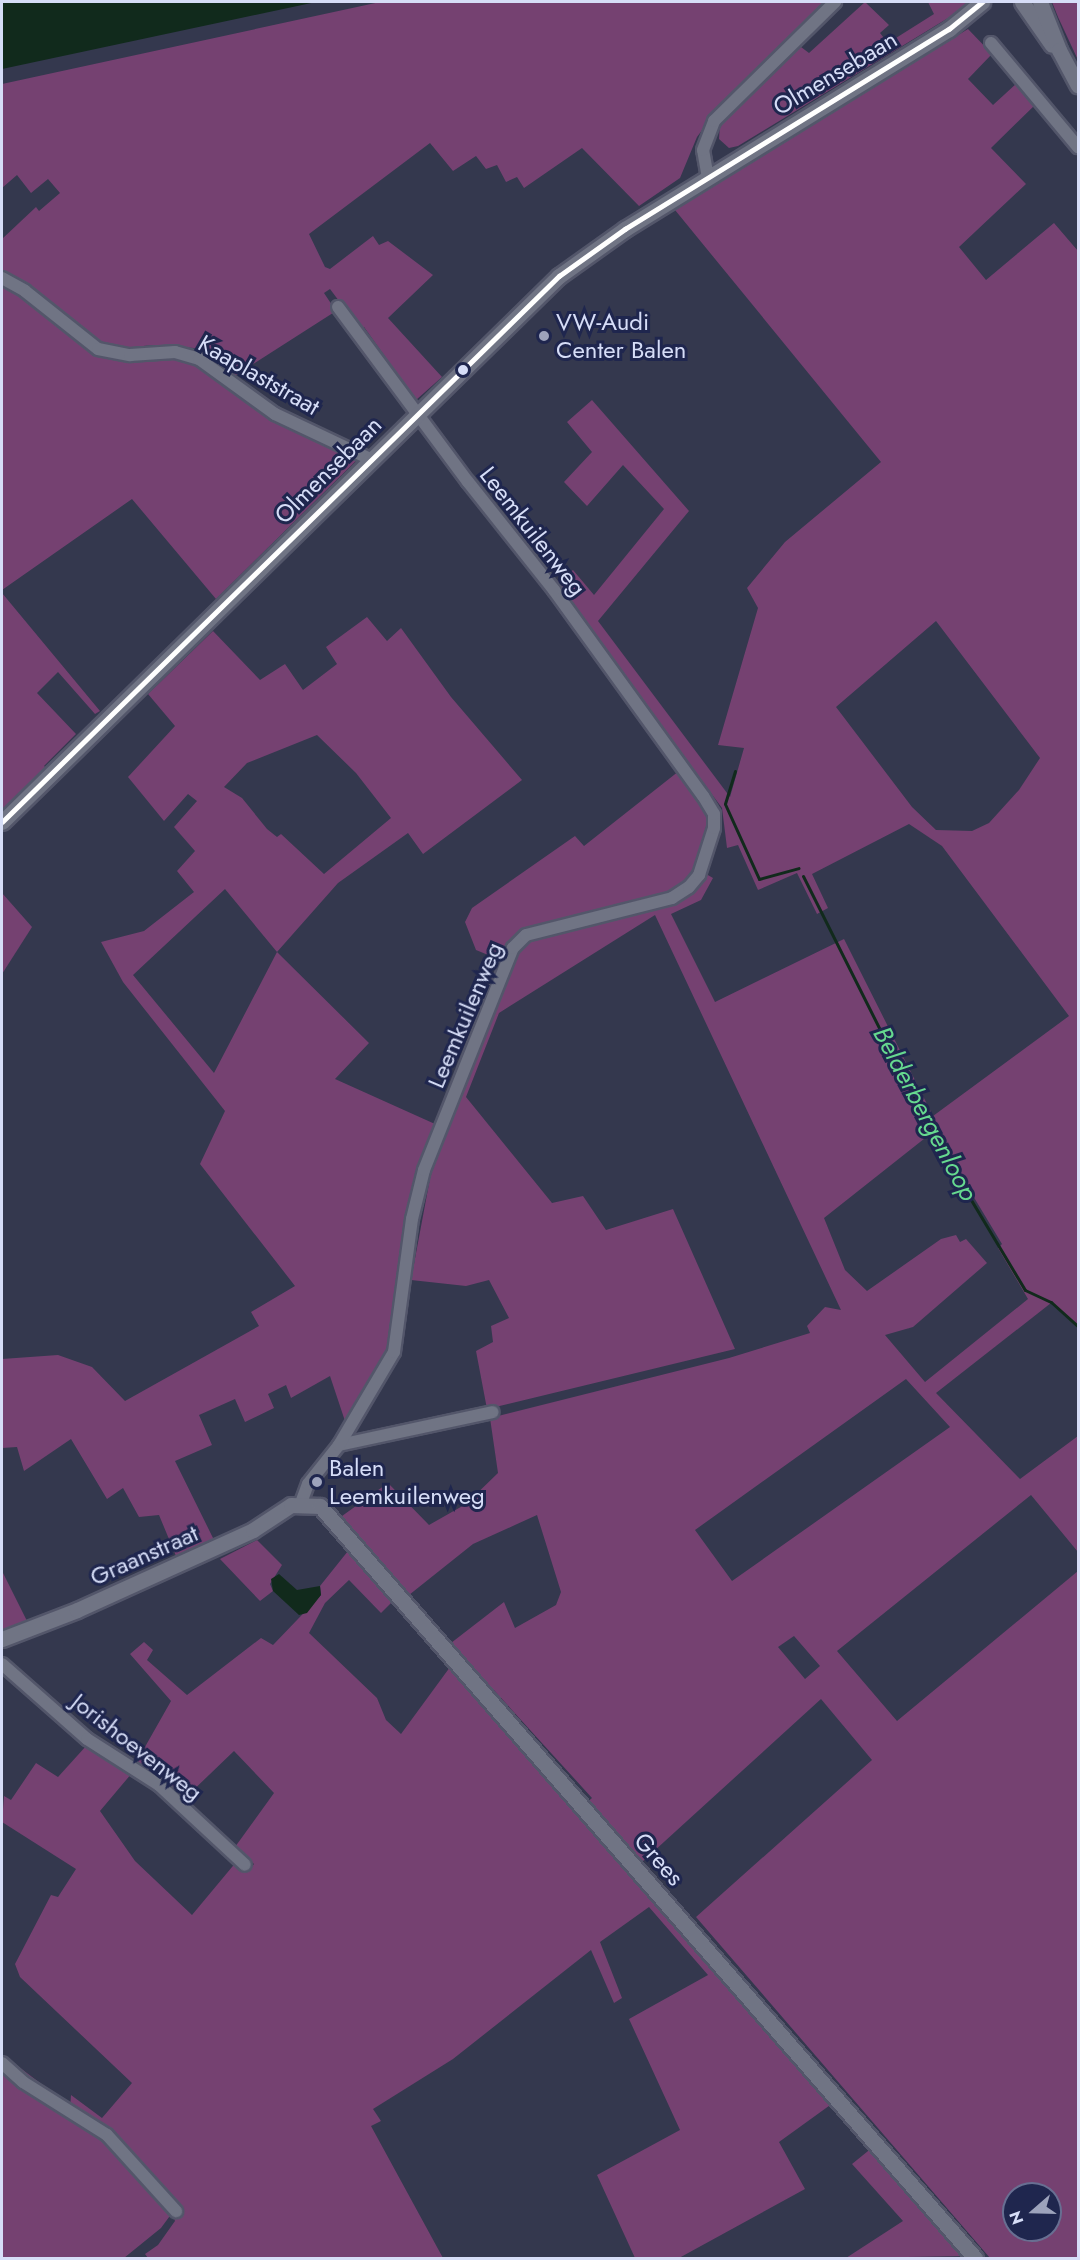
<!DOCTYPE html>
<style>
body{margin:0}
#map{position:relative;width:1080px;height:2260px;overflow:hidden;background:#34384e;font-family:Jost,sans-serif}
div>[style]{position:absolute}
.green>*{inset:0;background:#754171}
.water>*{inset:0;background:#112a1c}
.stream>*{height:3px;margin:-1.5px;padding:0 1.5px;transform-origin:1.5px;border-radius:1.5px;background:#112a1c}
.roads{filter:drop-shadow(2px 0 #53566a) drop-shadow(-2px 0 #53566a) drop-shadow(0 2px #53566a) drop-shadow(0 -2px #53566a)}
.minor>*{height:12px;margin:-6px;padding:0 6px;transform-origin:6px;border-radius:6px;background:#707484}
.tertiary>*{height:15px;margin:-7.5px;padding:0 7.5px;transform-origin:7.5px;border-radius:7.5px;background:#707484}
.bus-1>*{height:4.5px;margin:-2.25px;padding:0 2.25px;transform-origin:2.25px;border-radius:2.25px;background:#fff}
.dots>*{width:16px;height:16px;translate:-50% -50%;box-sizing:border-box;border:3px solid #1f264e;border-radius:50%}
span{translate:-50% -50%;white-space:nowrap;text-align:center;line-height:1.15;-webkit-text-stroke:6px #1f264e;paint-order:stroke}
.street-label{font-size:24px;color:#d6ddf7}
.poi-label{font-size:24px;color:#d6ddf7}
.left{translate:0 -50%;text-align:left}
.water-label{font-size:26px;color:#66d98f;font-style:italic}
.frame{position:absolute;inset:0;border:3px solid #d6ddf7;pointer-events:none}
.north{position:absolute;left:1002px;top:2182px;width:60px;height:60px;box-sizing:border-box;background:#1f264e;border:2px solid #686f92;border-radius:50%;rotate:250deg;font-size:16px;font-weight:700;line-height:24px;text-align:center;color:#d6ddf7}
.north::after{content:'';display:block;margin:auto;width:21px;height:27px;background:#9da3bc;clip-path:polygon(50% 0,100% 100%,50% 72%,0 100%)}
</style>
<div id="map">
<div class="green">
<i style="clip-path:polygon(380px 2px,827px 2px,714px 114px,697px 137px,680px 178px,639px 206px,582px 148px,524px 188px,517px 177px,506px 182px,497px 165px,486px 169px,476px 156px,453px 171px,430px 143px,309px 234px,325px 267px,330px 269px,373px 236px,379px 245px,388px 241px,433px 275px,388px 318px,442px 377px,416px 400px,364px 327px,360px 329px,330px 289px,324px 293px,336px 311px,236px 375px,194px 348px,152px 345px,118px 349px,196px 361px,259px 407px,361px 456px,216px 599px,132px 499px,2px 590px,2px 239px,36px 207px,39px 211px,60px 193px,48px 179px,31px 193px,17px 175px,2px 188px,2px 84px)"></i>
<i style="clip-path:polygon(865px 2px,889px 25px,880px 33px,888px 43px,934px 14px,928px 2px,969px 2px,953px 15px,738px 146px,729px 148px,719px 139px,720px 123px,801px 47px,809px 53px)"></i>
<i style="clip-path:polygon(1052px 2px,1078px 2px,1078px 60px,1058px 17px)"></i>
<i style="clip-path:polygon(evenodd,968px 29px,992px 54px,968px 79px,993px 105px,1017px 83px,1036px 104px,991px 148px,1026px 184px,959px 247px,986px 280px,1054px 223px,1078px 251px,1078px 1326px,1051px 1303px,936px 1393px,1020px 1479px,1078px 1436px,1078px 1552px,1031px 1495px,837px 1651px,897px 1721px,1078px 1571px,1078px 2258px,990px 2258px,696px 1917px,872px 1760px,821px 1699px,631px 1872px,833px 2103px,779px 2142px,805px 2189px,679px 2258px,635px 2258px,597px 2175px,680px 2130px,629px 2019px,708px 1975px,649px 1907px,600px 1942px,622px 1998px,614px 2003px,591px 1950px,453px 2059px,373px 2109px,381px 2121px,371px 2126px,443px 2258px,148px 2258px,145px 2254px,158px 2245px,175px 2221px,172px 2213px,161px 2228px,124px 2258px,2px 2258px,2px 2054px,40px 2083px,36px 2090px,70px 2110px,71px 2095px,102px 2118px,132px 2083px,20px 1977px,15px 1964px,51px 1895px,58px 1897px,76px 1869px,2px 1822px,4px 1796px,11px 1800px,36px 1763px,58px 1777px,87px 1745px,132px 1773px,100px 1811px,135px 1861px,192px 1915px,237px 1861px,248px 1872px,254px 1864px,235px 1847px,274px 1793px,234px 1751px,184px 1799px,137px 1761px,171px 1701px,130px 1654px,144px 1642px,153px 1650px,147px 1660px,187px 1695px,261px 1638px,273px 1645px,321px 1595px,320px 1586px,348px 1551px,395px 1599px,381px 1613px,349px 1580px,325px 1603px,309px 1633px,377px 1698px,386px 1720px,401px 1734px,453px 1663px,579px 1809px,592px 1798px,451px 1643px,504px 1602px,515px 1628px,556px 1605px,561px 1592px,537px 1515px,473px 1544px,409px 1595px,342px 1516px,388px 1483px,429px 1525px,466px 1504px,498px 1473px,490px 1418px,729px 1358px,810px 1333px,807px 1326px,825px 1307px,841px 1310px,655px 915px,499px 1013px,466px 1097px,552px 1203px,583px 1196px,606px 1230px,673px 1209px,735px 1349px,487px 1409px,476px 1351px,493px 1342px,491px 1326px,509px 1318px,489px 1280px,466px 1286px,411px 1280px,431px 1173px,510px 964px,476px 950px,465px 922px,472px 908px,575px 836px,584px 846px,679px 771px,709px 817px,694px 867px,713px 878px,701px 900px,671px 914px,715px 1002px,844px 939px,933px 1116px,1069px 1016px,942px 846px,909px 824px,812px 874px,828px 908px,817px 914px,797px 873px,758px 890px,738px 845px,727px 848px,722px 808px,556px 583px,573px 570px,594px 595px,664px 509px,623px 465px,587px 506px,564px 482px,592px 452px,567px 422px,592px 400px,689px 511px,598px 621px,730px 797px,744px 748px,718px 745px,758px 608px,747px 588px,785px 542px,881px 462px,675px 210px,968px 29px,936px 621px,1040px 758px,1019px 790px,989px 823px,972px 831px,936px 830px,912px 807px,836px 707px,936px 621px,968px 29px,934px 1131px,1002px 1244px,998px 1248px,1028px 1299px,925px 1382px,885px 1335px,913px 1327px,987px 1263px,966px 1239px,960px 1242px,956px 1235px,941px 1239px,867px 1291px,845px 1270px,824px 1218px,934px 1131px,968px 29px,906px 1379px,950px 1427px,732px 1581px,695px 1530px,906px 1379px,968px 29px,794px 1636px,820px 1666px,805px 1679px,778px 1647px,794px 1636px,968px 29px,1014px 2194px,1050px 2194px,1050px 2230px,1014px 2230px,1014px 2194px)"></i>
<i style="clip-path:polygon(2px 593px,100px 711px,95px 714px,58px 672px,37px 693px,76px 734px,44px 766px,49px 770px,2px 816px)"></i>
<i style="clip-path:polygon(evenodd,367px 617px,387px 641px,401px 628px,451px 697px,522px 780px,423px 854px,408px 833px,338px 883px,277px 952px,369px 1043px,335px 1079px,435px 1124px,417px 1179px,386px 1352px,346px 1424px,330px 1376px,291px 1398px,286px 1385px,268px 1394px,274px 1408px,245px 1422px,235px 1399px,199px 1415px,212px 1445px,175px 1461px,214px 1540px,176px 1556px,159px 1515px,139px 1517px,123px 1488px,107px 1499px,71px 1439px,24px 1471px,17px 1447px,2px 1448px,2px 1359px,58px 1355px,92px 1367px,125px 1401px,259px 1326px,251px 1312px,295px 1286px,200px 1164px,225px 1111px,123px 982px,101px 942px,144px 931px,194px 892px,177px 871px,195px 851px,174px 827px,197px 801px,188px 794px,164px 821px,128px 777px,175px 726px,148px 694px,213px 631px,260px 680px,285px 664px,303px 690px,337px 664px,326px 647px,367px 617px,317px 735px,356px 773px,391px 818px,324px 874px,281px 834px,277px 837px,267px 829px,242px 798px,224px 787px,247px 763px,317px 735px,367px 617px,225px 889px,277px 952px,214px 1073px,133px 975px,225px 889px)"></i>
<i style="clip-path:polygon(2px 893px,32px 927px,2px 974px)"></i>
<i style="clip-path:polygon(257px 1540px,282px 1565px,270px 1584px,273px 1591px,260px 1601px,220px 1559px)"></i>
<i style="clip-path:polygon(2px 1571px,28px 1623px,2px 1631px)"></i>
<i style="clip-path:polygon(873px 2147px,969px 2256px,846px 2258px,903px 2221px,852px 2164px)"></i>
</div>
<div class="water">
<i style="clip-path:polygon(2px 2px,316px 2px,2px 69px)"></i>
<i style="clip-path:polygon(279px 1574px,297px 1590px,320px 1586px,321px 1595px,307px 1613px,299px 1615px,273px 1591px,271px 1579px)"></i>
</div>
<div class="stream">
<i style="left:735px;top:771px;width:34px;rotate:107deg"></i>
<i style="left:725px;top:804px;width:82px;rotate:65.6deg"></i>
<i style="left:759px;top:879px;width:41px;rotate:-15.4deg"></i>
<i style="left:803px;top:876px;width:293px;rotate:63.4deg"></i>
<i style="left:934px;top:1138px;width:177px;rotate:59.1deg"></i>
<i style="left:1025px;top:1290px;width:29px;rotate:25deg"></i>
<i style="left:1051px;top:1302px;width:36px;rotate:42deg"></i>
</div>
<div class="roads">
<div class="minor">
<i style="left:991px;top:43px;width:136px;rotate:50.1deg"></i>
<i style="left:708px;top:178px;width:28px;rotate:-100deg"></i>
<i style="left:703px;top:150px;width:31px;rotate:-69deg"></i>
<i style="left:714px;top:121px;width:170px;rotate:-44.5deg"></i>
<i style="left:2px;top:278px;width:26px;rotate:29deg"></i>
<i style="left:25px;top:291px;width:93px;rotate:38.5deg"></i>
<i style="left:98px;top:349px;width:33px;rotate:11deg"></i>
<i style="left:130px;top:355px;width:45px;rotate:-3.8deg"></i>
<i style="left:175px;top:352px;width:25px;rotate:16deg"></i>
<i style="left:199px;top:359px;width:94px;rotate:35.9deg"></i>
<i style="left:275px;top:414px;width:105px;rotate:25.3deg"></i>
<i style="left:339px;top:1445px;width:157px;rotate:-12.1deg"></i>
<i style="left:301px;top:1503px;width:20px;rotate:-70deg"></i>
<i style="left:308px;top:1484px;width:50px;rotate:-51.5deg"></i>
<i style="left:339px;top:1445px;width:108px;rotate:-59.4deg"></i>
<i style="left:394px;top:1352px;width:134px;rotate:-82.3deg"></i>
<i style="left:412px;top:1219px;width:50px;rotate:-76.2deg"></i>
<i style="left:424px;top:1170px;width:239px;rotate:-68.2deg"></i>
<i style="left:513px;top:948px;width:18px;rotate:-45deg"></i>
<i style="left:526px;top:935px;width:151px;rotate:-14.2deg"></i>
<i style="left:672px;top:898px;width:20px;rotate:-33deg"></i>
<i style="left:689px;top:887px;width:16px;rotate:-50deg"></i>
<i style="left:699px;top:875px;width:49px;rotate:-72.3deg"></i>
<i style="left:714px;top:828px;width:14px;rotate:-90deg"></i>
<i style="left:714px;top:814px;width:21px;rotate:-121deg"></i>
<i style="left:703px;top:796px;width:254px;rotate:-125.9deg"></i>
<i style="left:554px;top:590px;width:138px;rotate:-128.5deg"></i>
<i style="left:468px;top:482px;width:218px;rotate:-126.6deg"></i>
<i style="left:2px;top:1664px;width:113px;rotate:41.4deg"></i>
<i style="left:87px;top:1739px;width:85px;rotate:32.6deg"></i>
<i style="left:159px;top:1785px;width:117px;rotate:42.9deg"></i>
<i style="left:2px;top:2063px;width:28px;rotate:42deg"></i>
<i style="left:23px;top:2082px;width:99px;rotate:32.2deg"></i>
<i style="left:107px;top:2135px;width:103px;rotate:47.8deg"></i>
</div>
<div class="tertiary">
<i style="left:1022px;top:2px;width:52px;rotate:55.1deg"></i>
<i style="left:1040px;top:2px;width:52px;rotate:68.4deg"></i>
<i style="left:1059px;top:50px;width:40px;rotate:62deg"></i>
<i style="left:2px;top:822px;width:780px;rotate:-44.43deg"></i>
<i style="left:559px;top:276px;width:81px;rotate:-35.5deg"></i>
<i style="left:625px;top:229px;width:381px;rotate:-31.7deg"></i>
<i style="left:949px;top:29px;width:43px;rotate:-39.3deg"></i>
<i style="left:2px;top:1639px;width:80px;rotate:-21.1deg"></i>
<i style="left:77px;top:1610px;width:193px;rotate:-24.4deg"></i>
<i style="left:253px;top:1530px;width:45px;rotate:-33.3deg"></i>
<i style="left:291px;top:1505px;width:29px;rotate:2deg"></i>
<i style="left:320px;top:1506px;width:997px;rotate:48.94deg"></i>
</div>
</div>
<div class="bus-1">
<i style="left:2px;top:822px;width:780px;rotate:-44.43deg"></i>
<i style="left:559px;top:276px;width:81px;rotate:-35.5deg"></i>
<i style="left:625px;top:229px;width:381px;rotate:-31.7deg"></i>
<i style="left:949px;top:29px;width:43px;rotate:-39.3deg"></i>
</div>
<div class="dots">
<i style="left:544px;top:336px;background:#9da3bc"></i>
<i style="left:463px;top:370px;background:#d6ddf7"></i>
<i style="left:317px;top:1482px;background:#9da3bc"></i>
</div>
<div class="street-label">
<span style="left:835px;top:73px;rotate:-31deg">Olmensebaan</span>
<span style="left:259px;top:375px;rotate:30deg">Kaaplaststraat</span>
<span style="left:328px;top:470px;rotate:-45deg">Olmensebaan</span>
<span style="left:533px;top:531px;rotate:52deg">Leemkuilenweg</span>
<span style="left:465px;top:1015px;rotate:-67deg">Leemkuilenweg</span>
<span style="left:144px;top:1555px;rotate:-24deg">Graanstraat</span>
<span style="left:137px;top:1747px;rotate:38deg">Jorishoevenweg</span>
<span style="left:659px;top:1859px;rotate:49deg">Grees</span>
</div>
<div class="poi-label">
<span class="left" style="left:556px;top:336px">VW-Audi<br>Center Balen</span>
<span class="left" style="left:329px;top:1482px">Balen<br>Leemkuilenweg</span>
</div>
<div class="water-label">
<span style="left:925px;top:1114px;rotate:62deg">Belderbergenloop</span>
</div>
<div class="frame"></div>
<div class="north">N</div>
</div>
